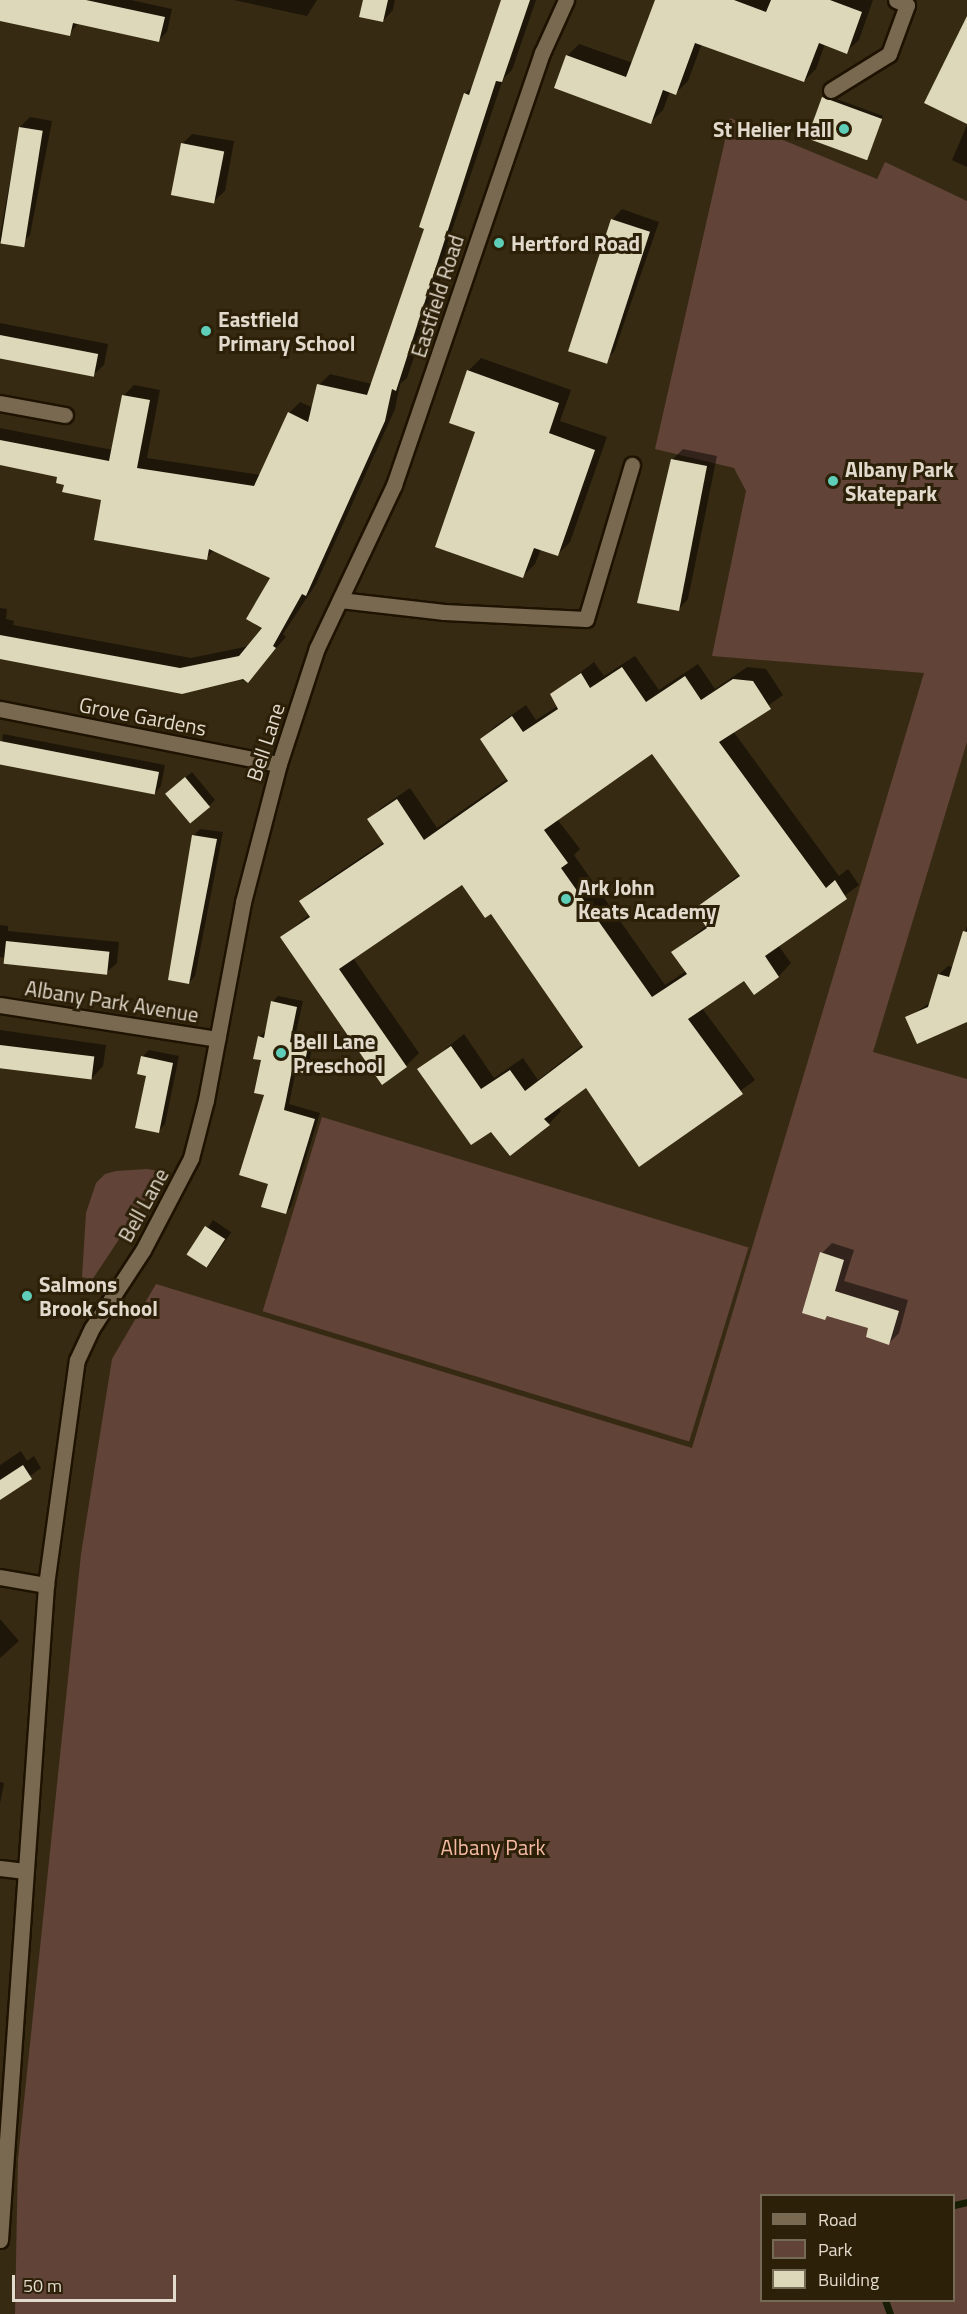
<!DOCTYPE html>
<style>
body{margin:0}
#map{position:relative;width:967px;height:2314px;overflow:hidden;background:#372a12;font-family:"Titillium Web",sans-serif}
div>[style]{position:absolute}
.green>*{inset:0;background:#614338;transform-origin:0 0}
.shadow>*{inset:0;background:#0007;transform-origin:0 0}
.stream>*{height:7px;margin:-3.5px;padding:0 3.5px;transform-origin:3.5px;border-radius:3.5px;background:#171d03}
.building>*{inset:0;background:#ddd8b9;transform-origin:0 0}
.roads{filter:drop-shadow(2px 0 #1e1200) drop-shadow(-2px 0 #1e1200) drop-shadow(0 2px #1e1200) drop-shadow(0 -2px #1e1200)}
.minor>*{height:15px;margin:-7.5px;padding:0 7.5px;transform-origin:7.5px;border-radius:7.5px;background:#786950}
.tertiary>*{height:15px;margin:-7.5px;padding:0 7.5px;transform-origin:7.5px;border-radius:7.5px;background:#786950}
.dots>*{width:16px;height:16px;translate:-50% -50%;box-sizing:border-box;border:3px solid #2c2008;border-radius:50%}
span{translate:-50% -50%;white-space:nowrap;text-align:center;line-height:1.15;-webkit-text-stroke:6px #2c2008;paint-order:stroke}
.poi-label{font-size:21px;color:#e2dacc;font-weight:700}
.right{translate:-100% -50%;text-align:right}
.left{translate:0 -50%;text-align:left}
.street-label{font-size:21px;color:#e2dacc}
.park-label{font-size:21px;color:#f6baa3}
.legend{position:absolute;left:760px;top:2194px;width:195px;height:108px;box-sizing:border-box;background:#2c2008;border:2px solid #756a56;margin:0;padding:8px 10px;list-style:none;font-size:18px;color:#e2dacc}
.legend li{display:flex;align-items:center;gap:12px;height:30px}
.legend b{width:30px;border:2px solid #756a56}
.scale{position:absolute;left:12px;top:2275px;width:164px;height:27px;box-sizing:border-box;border:3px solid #e2dacc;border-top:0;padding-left:8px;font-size:18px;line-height:21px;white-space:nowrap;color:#e2dacc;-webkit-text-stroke:4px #2c2008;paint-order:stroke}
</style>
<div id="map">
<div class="green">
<i style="clip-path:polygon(evenodd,730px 118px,877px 179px,885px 162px,967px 201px,967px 742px,873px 1052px,967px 1079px,967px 2314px,15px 2314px,18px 2159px,81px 1554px,112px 1359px,156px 1284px,692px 1448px,924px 673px,712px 656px,746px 491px,734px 468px,655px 449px,730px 118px,762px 2196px,954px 2196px,954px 2300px,762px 2300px,762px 2196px)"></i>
<i style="left:322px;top:1117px;width:446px;height:203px;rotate:17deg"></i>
<i style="clip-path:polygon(147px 1169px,159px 1171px,157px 1182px,92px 1280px,82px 1277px,86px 1213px,96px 1183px,105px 1174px,116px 1171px)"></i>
</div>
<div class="shadow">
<i style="clip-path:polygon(0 0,131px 0,172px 9px,167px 32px,159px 40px,78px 23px,69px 35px,0 4px)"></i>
<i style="clip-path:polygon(234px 0,317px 0,307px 16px)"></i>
<i style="clip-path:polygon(365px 0,395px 0,393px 10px,383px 21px)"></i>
<i style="clip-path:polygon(503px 0,536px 0,512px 70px,503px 79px,447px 245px,451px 247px,407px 378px,400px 384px,395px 409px,316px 584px,283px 634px,286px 637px,247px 681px,0 655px,0 608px,7px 609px,6px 619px,14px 621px,13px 625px,191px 658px,249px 646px,264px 628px,272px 578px,214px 550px,206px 558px,103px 498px,65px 484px,59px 475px,0 464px,0 428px,113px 450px,123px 396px,134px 385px,160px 390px,147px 458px,261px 475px,289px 413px,300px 402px,313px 408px,319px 385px,330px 374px,372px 384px,426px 228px,465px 94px,474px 85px)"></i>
<i style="clip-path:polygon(656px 0,873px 0,859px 40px,846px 52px,825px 44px,816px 69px,804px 81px,702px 43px,688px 81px,676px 93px,670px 91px,663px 110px,651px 122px,567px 56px,579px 44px,633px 63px)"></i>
<i style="clip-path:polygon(826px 95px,883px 116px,866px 159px,823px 97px)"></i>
<i style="clip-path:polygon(30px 117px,52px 121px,30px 235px,20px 245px,0 241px,0 235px,20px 127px)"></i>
<i style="clip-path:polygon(967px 125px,967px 167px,952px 160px)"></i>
<i style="clip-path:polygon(192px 134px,234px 141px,225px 191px,214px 201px,182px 144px)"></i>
<i style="clip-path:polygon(622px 209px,659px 222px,614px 352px,603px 362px,612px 220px)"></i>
<i style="clip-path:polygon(0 323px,108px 344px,104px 365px,93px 375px,0 357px)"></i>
<i style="clip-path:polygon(481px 358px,571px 390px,560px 421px,607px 437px,570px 542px,557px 555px,541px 549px,535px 564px,523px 576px,477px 431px,468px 371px)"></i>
<i style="clip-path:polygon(683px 449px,717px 456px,688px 599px,678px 610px,639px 602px,673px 459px)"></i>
<i style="clip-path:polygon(evenodd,635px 656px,659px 690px,698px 664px,715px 689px,747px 667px,766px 669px,783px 695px,733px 731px,839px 876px,848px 869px,859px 885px,778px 945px,791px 963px,779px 976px,755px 993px,744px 978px,702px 1008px,755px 1080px,640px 1165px,586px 1086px,558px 1107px,561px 1111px,549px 1124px,491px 1130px,419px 1070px,464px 1034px,494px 1078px,523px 1058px,538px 1080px,583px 1045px,492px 912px,462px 883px,353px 958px,419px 1053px,406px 1066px,282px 937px,310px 914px,301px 901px,314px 889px,384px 842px,369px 819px,382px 807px,410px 788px,437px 828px,509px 778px,482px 739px,494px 727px,526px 705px,536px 720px,558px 706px,552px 694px,594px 662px,604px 676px,635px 656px,652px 752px,740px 874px,696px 909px,707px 925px,673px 952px,686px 971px,665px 985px,574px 855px,580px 849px,557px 819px,652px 752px)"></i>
<i style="clip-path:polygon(3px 734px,165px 765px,161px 786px,155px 793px,0 763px)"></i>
<i style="clip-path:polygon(192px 772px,215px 800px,209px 806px,174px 787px)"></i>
<i style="clip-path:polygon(200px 829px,223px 832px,195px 976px,189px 983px,194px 835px)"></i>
<i style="clip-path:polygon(0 925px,8px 926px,8px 931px,119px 942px,117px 963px,106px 973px,0 957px)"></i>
<i style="clip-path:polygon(967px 926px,967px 1022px,907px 1018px,931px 1002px,939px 974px,948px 966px,953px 967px)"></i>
<i style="clip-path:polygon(278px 996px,303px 1001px,295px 1037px,313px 1041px,309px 1065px,303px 1071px,296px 1070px,289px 1104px,320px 1113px,291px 1207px,285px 1213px,270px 1183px,259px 1037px,266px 1031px,272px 1002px)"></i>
<i style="clip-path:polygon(0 1030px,106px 1045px,103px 1066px,91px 1079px,0 1066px)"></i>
<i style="clip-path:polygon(149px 1050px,179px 1056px,165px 1124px,159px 1131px,142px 1057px)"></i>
<i style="left:213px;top:1220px;width:22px;height:42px;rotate:34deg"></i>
<i style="clip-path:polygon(832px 1243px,854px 1250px,844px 1281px,908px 1300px,899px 1333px,889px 1343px,870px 1327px,829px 1315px,825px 1319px,822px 1253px)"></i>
<i style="clip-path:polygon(21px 1451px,27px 1461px,34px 1456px,41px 1468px,0 1498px,0 1465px)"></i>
<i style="clip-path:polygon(0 1619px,19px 1641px,0 1658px)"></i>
<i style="clip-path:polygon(0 1782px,4px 1783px,0 1804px)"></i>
</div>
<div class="stream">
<i style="left:954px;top:2205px;width:13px;rotate:-13deg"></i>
<i style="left:885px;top:2300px;width:15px;rotate:70deg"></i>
</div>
<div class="building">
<i style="clip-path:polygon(0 0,86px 0,165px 17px,159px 42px,73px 23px,70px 36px,0 21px)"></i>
<i style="clip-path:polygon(363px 0,388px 0,383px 22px,359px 17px)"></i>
<i style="clip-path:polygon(501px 0,530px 0,502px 82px,496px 81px,396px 391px,392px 389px,385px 421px,306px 596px,302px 594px,273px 646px,276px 648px,248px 683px,243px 679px,182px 694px,0 659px,0 635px,180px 668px,239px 656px,262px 628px,246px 619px,270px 578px,209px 549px,207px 560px,94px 540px,101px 500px,62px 492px,64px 485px,56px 483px,57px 477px,0 465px,0 440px,109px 461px,122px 395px,150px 400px,137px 468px,254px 486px,288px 412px,308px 422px,317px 384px,367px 395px,424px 229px,419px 227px,464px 93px,469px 95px)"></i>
<i style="clip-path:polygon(655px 0,734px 0,766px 12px,771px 0,830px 0,862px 12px,847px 54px,819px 43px,804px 82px,695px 43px,676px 95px,663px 90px,651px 124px,554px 88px,566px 55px,626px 77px)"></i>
<i style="clip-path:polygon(967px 16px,967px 124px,924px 103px)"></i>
<i style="left:822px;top:97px;width:64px;height:44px;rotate:20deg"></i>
<i style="left:19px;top:127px;width:24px;height:118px;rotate:9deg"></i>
<i style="left:181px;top:143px;width:44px;height:53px;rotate:11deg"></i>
<i style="left:611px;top:219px;width:41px;height:139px;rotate:18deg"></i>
<i style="left:0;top:335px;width:100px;height:23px;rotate:11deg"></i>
<i style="clip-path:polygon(467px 370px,559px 403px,549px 433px,595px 450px,558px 556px,534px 548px,523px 578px,435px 547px,475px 432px,449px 423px)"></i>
<i style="clip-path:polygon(671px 459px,707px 466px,679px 611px,637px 603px)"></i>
<i style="clip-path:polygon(evenodd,622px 667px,646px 702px,685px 676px,701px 700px,733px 679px,753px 681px,771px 709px,719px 742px,826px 888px,835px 880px,847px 899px,765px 956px,779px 977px,754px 995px,744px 981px,688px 1019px,743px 1094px,639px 1167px,586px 1088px,544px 1119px,550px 1125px,510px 1156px,491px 1132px,471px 1145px,417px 1069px,451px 1046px,481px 1089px,510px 1070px,525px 1091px,583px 1047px,491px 914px,485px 918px,462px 885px,339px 969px,407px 1067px,382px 1085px,280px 937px,310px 917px,299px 901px,384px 844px,367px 819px,397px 799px,424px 840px,508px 781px,480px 739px,512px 716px,523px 732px,558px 709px,550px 694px,581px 673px,590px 688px,622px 667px,652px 754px,740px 876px,694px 909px,707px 928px,671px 952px,687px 974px,652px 997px,561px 868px,568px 863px,544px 830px,652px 754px)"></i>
<i style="left:0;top:741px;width:162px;height:23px;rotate:11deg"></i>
<i style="left:185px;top:777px;width:39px;height:26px;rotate:50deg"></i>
<i style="clip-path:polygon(192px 835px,217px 839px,189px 984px,168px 980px)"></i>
<i style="clip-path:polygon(963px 931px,967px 932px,967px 1022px,917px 1044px,905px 1017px,928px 1007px,938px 974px,949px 977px)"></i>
<i style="left:6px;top:941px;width:104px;height:23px;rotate:6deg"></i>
<i style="clip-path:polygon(271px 1001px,297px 1007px,290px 1042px,308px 1046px,303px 1073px,292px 1070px,284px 1110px,315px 1119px,286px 1214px,261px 1207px,268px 1184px,239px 1175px,264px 1095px,254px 1093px,261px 1060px,253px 1059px,258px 1036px,264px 1038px)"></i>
<i style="left:0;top:1045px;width:95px;height:23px;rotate:7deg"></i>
<i style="clip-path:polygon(141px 1056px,173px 1063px,159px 1133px,135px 1128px,146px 1076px,137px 1074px)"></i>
<i style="left:205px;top:1226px;width:24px;height:34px;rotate:33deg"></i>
<i style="clip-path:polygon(820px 1252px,844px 1260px,835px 1291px,899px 1311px,889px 1345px,866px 1337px,868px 1328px,827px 1316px,825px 1320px,802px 1313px)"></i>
<i style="clip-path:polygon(23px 1465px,32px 1479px,0 1500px,0 1480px)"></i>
</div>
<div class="roads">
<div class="minor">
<i style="left:831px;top:90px;width:68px;rotate:-31.8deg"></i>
<i style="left:889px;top:54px;width:52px;rotate:-69.8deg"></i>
<i style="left:907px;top:5px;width:12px;rotate:-156deg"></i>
<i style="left:0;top:403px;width:66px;rotate:10.5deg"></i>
<i style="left:340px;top:600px;width:105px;rotate:6.6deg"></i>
<i style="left:444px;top:612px;width:142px;rotate:2.8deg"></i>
<i style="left:586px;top:619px;width:161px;rotate:-73.4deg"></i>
<i style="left:0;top:709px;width:284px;rotate:11.2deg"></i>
<i style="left:0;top:1005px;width:220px;rotate:8.9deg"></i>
<i style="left:0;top:1577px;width:47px;rotate:9.9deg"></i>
<i style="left:0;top:1868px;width:23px;rotate:7deg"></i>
</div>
<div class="tertiary">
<i style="left:0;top:2240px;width:657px;rotate:-85.98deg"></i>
<i style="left:46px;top:1585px;width:227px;rotate:-82.2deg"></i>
<i style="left:77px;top:1360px;width:35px;rotate:-65deg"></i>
<i style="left:92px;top:1328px;width:93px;rotate:-56.8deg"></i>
<i style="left:143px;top:1250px;width:104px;rotate:-62.4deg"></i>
<i style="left:191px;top:1158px;width:60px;rotate:-75.5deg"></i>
<i style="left:206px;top:1100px;width:201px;rotate:-79.4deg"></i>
<i style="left:243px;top:902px;width:143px;rotate:-75.4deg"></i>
<i style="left:279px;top:764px;width:122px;rotate:-71.9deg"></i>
<i style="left:317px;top:648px;width:180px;rotate:-64.7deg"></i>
<i style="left:394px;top:485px;width:457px;rotate:-71.1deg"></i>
<i style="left:542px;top:53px;width:58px;rotate:-65.6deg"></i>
</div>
</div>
<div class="dots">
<i style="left:844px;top:129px;background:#5eceb8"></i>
<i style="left:499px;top:243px;background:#5eceb8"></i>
<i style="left:206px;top:331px;background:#5eceb8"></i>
<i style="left:833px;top:481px;background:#5eceb8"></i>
<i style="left:566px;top:899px;background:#5eceb8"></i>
<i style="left:281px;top:1053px;background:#5eceb8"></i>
<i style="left:27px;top:1296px;background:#5eceb8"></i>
</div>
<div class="poi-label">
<span class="right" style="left:832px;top:129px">St Helier Hall</span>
<span class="left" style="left:511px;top:243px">Hertford Road</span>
<span class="left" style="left:218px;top:331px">Eastfield<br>Primary School</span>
<span class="left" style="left:845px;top:481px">Albany Park<br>Skatepark</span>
<span class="left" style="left:578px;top:899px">Ark John<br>Keats Academy</span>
<span class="left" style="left:293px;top:1053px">Bell Lane<br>Preschool</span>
<span class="left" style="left:39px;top:1296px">Salmons<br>Brook School</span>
</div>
<div class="street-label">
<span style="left:437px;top:296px;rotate:-72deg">Eastfield Road</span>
<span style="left:143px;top:716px;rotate:11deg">Grove Gardens</span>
<span style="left:265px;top:742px;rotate:-72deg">Bell Lane</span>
<span style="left:112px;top:1001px;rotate:9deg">Albany Park Avenue</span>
<span style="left:143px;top:1205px;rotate:-61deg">Bell Lane</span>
</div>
<div class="park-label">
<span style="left:493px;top:1847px">Albany Park</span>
</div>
<ul class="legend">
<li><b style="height:8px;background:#786950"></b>Road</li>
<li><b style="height:16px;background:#614338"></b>Park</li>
<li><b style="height:16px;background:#ddd8b9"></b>Building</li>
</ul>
<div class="scale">50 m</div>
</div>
